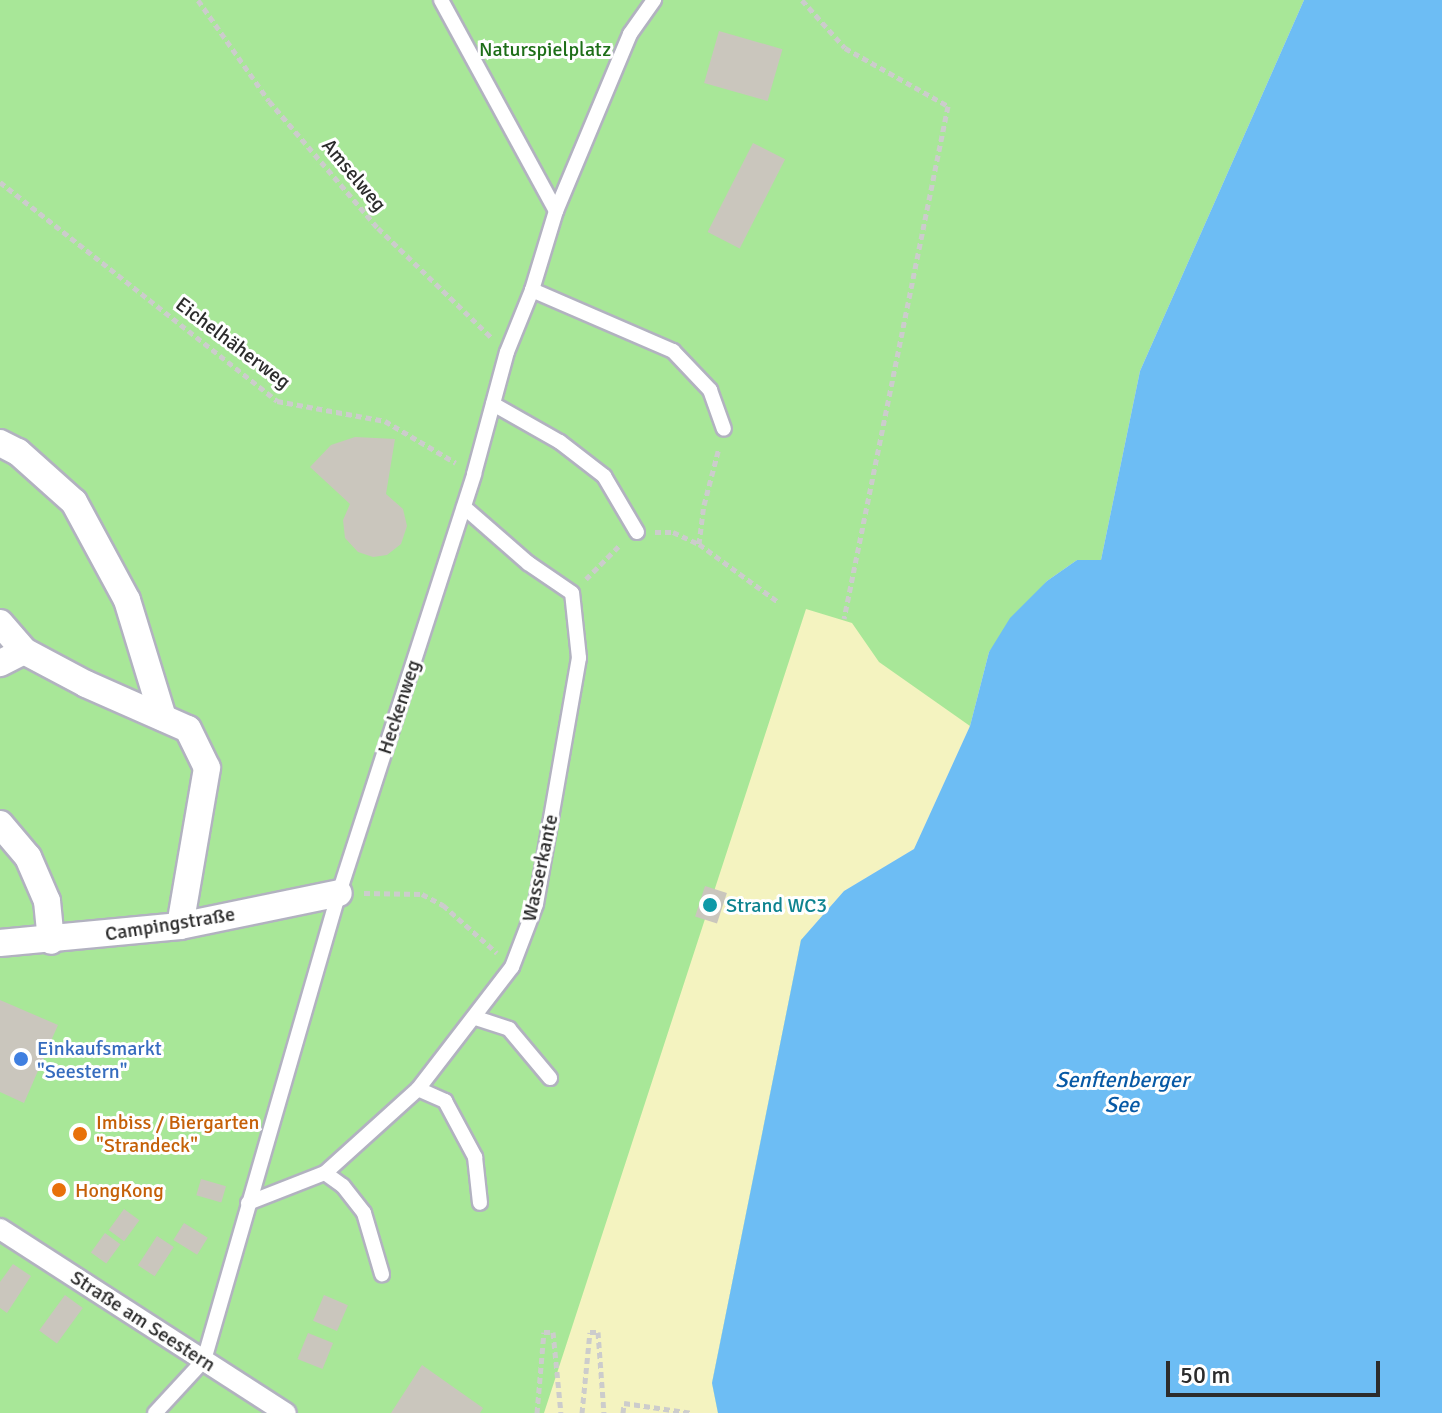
<!DOCTYPE html>
<meta charset="utf-8">
<style>
body{margin:0}
#map{position:relative;width:1442px;height:1413px;overflow:hidden;background:#eeeade;font-family:Signika,sans-serif}
div>[style]{position:absolute}
.green>*{inset:0;background:#a8e798}
.sand>*{inset:0;background:#f4f3c0}
.water>*{inset:0;background:#6dbdf4}
.building>*{inset:0;background:#cac6bd;transform-origin:0 0}
.path>*{height:5px;margin-top:-2.5px;transform-origin:0;background:repeating-linear-gradient(90deg,#ccc 0 6px,transparent 0 10px)}
.roads{filter:drop-shadow(2px 0 #b2b2c0) drop-shadow(-2px 0 #b2b2c0) drop-shadow(0 2px #b2b2c0) drop-shadow(0 -2px #b2b2c0)}
.service>*{height:14px;margin:-7px;padding:0 7px;transform-origin:7px;border-radius:7px;background:#fff}
.pedestrian>*{height:20px;margin:-10px;padding:0 10px;transform-origin:10px;border-radius:10px;background:#fff}
.minor>*{height:26px;margin:-13px;padding:0 13px;transform-origin:13px;border-radius:13px;background:#fff}
.dots>*{width:22px;height:22px;translate:-50% -50%;box-sizing:border-box;border:4px solid #fff;border-radius:50%}
span{translate:-50% -50%;white-space:nowrap;text-align:center;line-height:1.15;-webkit-text-stroke:6px #fff;paint-order:stroke}
.park-label{font-size:20px;color:#1d6e17}
.street-label{font-size:20px;color:#2c2c2c}
.culture-label{font-size:20px;color:#0d838f}
.left{translate:0 -50%;text-align:left}
.shop-label{font-size:20px;color:#366cbe}
.food-label{font-size:20px;color:#c56008}
.water-label{font-size:22px;color:#0759a5;font-style:italic}
.scale{position:absolute;left:1166px;top:1361px;width:214px;height:36px;box-sizing:border-box;border:4px solid #2c2c2c;border-top:0;padding-left:10px;font-size:24px;line-height:28px;white-space:nowrap;color:#2c2c2c;-webkit-text-stroke:6px #fff;paint-order:stroke}
</style>
<div id="map">
<div class="green">
<i style="clip-path:polygon(0 0,1304px 0,1140px 371px,1101px 560px,1077px 560px,1047px 581px,989px 652px,970px 726px,801px 940px,712px 1383px,718px 1413px,0 1413px)"></i>
</div>
<div class="sand">
<i style="clip-path:polygon(806px 609px,852px 623px,879px 662px,970px 726px,914px 849px,844px 891px,801px 940px,712px 1383px,718px 1413px,544px 1413px)"></i>
</div>
<div class="water">
<i style="clip-path:polygon(1304px 0,1442px 0,1442px 1413px,718px 1413px,712px 1383px,801px 940px,844px 891px,914px 849px,970px 726px,989px 652px,1010px 618px,1047px 581px,1077px 560px,1101px 560px,1140px 371px)"></i>
</div>
<div class="building">
<i style="left:719px;top:31px;width:66px;height:54px;rotate:16deg"></i>
<i style="left:753px;top:143px;width:36px;height:100px;rotate:27deg"></i>
<i style="clip-path:polygon(355px 437px,395px 439px,386px 494px,403px 509px,407px 526px,401px 544px,387px 555px,373px 557px,358px 552px,345px 538px,343px 520px,350px 504px,310px 467px,331px 445px)"></i>
<i style="left:705px;top:886px;width:23px;height:32px;rotate:18deg"></i>
<i style="clip-path:polygon(0 1000px,58px 1025px,24px 1103px,0 1092px)"></i>
<i style="left:201px;top:1179px;width:26px;height:17px;rotate:16deg"></i>
<i style="left:124px;top:1209px;width:19px;height:26px;rotate:36deg"></i>
<i style="left:184px;top:1223px;width:28px;height:20px;rotate:32deg"></i>
<i style="left:105px;top:1233px;width:19px;height:24px;rotate:36deg"></i>
<i style="left:157px;top:1236px;width:20px;height:35px;rotate:33deg"></i>
<i style="clip-path:polygon(13px 1264px,31px 1276px,7px 1313px,0 1308px,0 1282px)"></i>
<i style="left:65px;top:1295px;width:22px;height:44px;rotate:36deg"></i>
<i style="left:324px;top:1295px;width:26px;height:28px;rotate:23deg"></i>
<i style="left:308px;top:1333px;width:27px;height:28px;rotate:22deg"></i>
<i style="clip-path:polygon(422px 1365px,483px 1408px,480px 1413px,391px 1413px)"></i>
</div>
<div class="path">
<i style="left:198px;top:0;width:123px;rotate:54.9deg"></i>
<i style="left:269px;top:101px;width:167px;rotate:49.4deg"></i>
<i style="left:378px;top:228px;width:158px;rotate:44deg"></i>
<i style="left:802px;top:0;width:64px;rotate:48.1deg"></i>
<i style="left:845px;top:48px;width:118px;rotate:29.4deg"></i>
<i style="left:948px;top:106px;width:523px;rotate:101.46deg"></i>
<i style="left:0;top:182px;width:353px;rotate:38.3deg"></i>
<i style="left:277px;top:401px;width:110px;rotate:10.5deg"></i>
<i style="left:385px;top:421px;width:82px;rotate:30.6deg"></i>
<i style="left:655px;top:532px;width:18px"></i>
<i style="left:673px;top:532px;width:29px;rotate:25deg"></i>
<i style="left:699px;top:544px;width:97px;rotate:36.2deg"></i>
<i style="left:699px;top:544px;width:39px;rotate:-83deg"></i>
<i style="left:704px;top:505px;width:59px;rotate:-75.3deg"></i>
<i style="left:586px;top:579px;width:49px;rotate:-45deg"></i>
<i style="left:364px;top:893px;width:58px;rotate:1deg"></i>
<i style="left:422px;top:894px;width:24px;rotate:28deg"></i>
<i style="left:443px;top:905px;width:72px;rotate:41.6deg"></i>
<i style="left:537px;top:1413px;width:81px;rotate:-85.1deg"></i>
<i style="left:544px;top:1332px;width:9px"></i>
<i style="left:553px;top:1332px;width:81px;rotate:84.4deg"></i>
<i style="left:582px;top:1413px;width:81px;rotate:-84.4deg"></i>
<i style="left:590px;top:1332px;width:8px"></i>
<i style="left:598px;top:1332px;width:81px;rotate:85.8deg"></i>
<i style="left:623px;top:1413px;width:10px;rotate:-84deg"></i>
<i style="left:624px;top:1403px;width:69px;rotate:8.4deg"></i>
</div>
<div class="roads">
<div class="service">
<i style="left:441px;top:0;width:240px;rotate:61.4deg"></i>
<i style="left:532px;top:290px;width:154px;rotate:23.4deg"></i>
<i style="left:673px;top:351px;width:54px;rotate:46.5deg"></i>
<i style="left:710px;top:390px;width:41px;rotate:70.3deg"></i>
<i style="left:493px;top:404px;width:77px;rotate:29.6deg"></i>
<i style="left:560px;top:442px;width:56px;rotate:37.7deg"></i>
<i style="left:604px;top:476px;width:65px;rotate:59.5deg"></i>
<i style="left:476px;top:1018px;width:35px;rotate:18deg"></i>
<i style="left:509px;top:1029px;width:64px;rotate:50.1deg"></i>
<i style="left:418px;top:1089px;width:30px;rotate:24deg"></i>
<i style="left:445px;top:1101px;width:64px;rotate:61.8deg"></i>
<i style="left:475px;top:1157px;width:46px;rotate:83.8deg"></i>
<i style="left:325px;top:1173px;width:22px;rotate:36deg"></i>
<i style="left:343px;top:1186px;width:34px;rotate:52deg"></i>
<i style="left:364px;top:1213px;width:64px;rotate:73.6deg"></i>
<i style="left:248px;top:1203px;width:83px;rotate:-21.3deg"></i>
<i style="left:325px;top:1173px;width:125px;rotate:-42.1deg"></i>
<i style="left:418px;top:1089px;width:154px;rotate:-52.4deg"></i>
<i style="left:512px;top:967px;width:67px;rotate:-69.1deg"></i>
<i style="left:536px;top:904px;width:250px;rotate:-80.1deg"></i>
<i style="left:579px;top:658px;width:65px;rotate:-96.1deg"></i>
<i style="left:572px;top:593px;width:53px;rotate:-145.7deg"></i>
<i style="left:528px;top:563px;width:85px;rotate:-138.8deg"></i>
<i style="left:155px;top:1413px;width:72px;rotate:-47.2deg"></i>
<i style="left:204px;top:1360px;width:486px;rotate:-73.9deg"></i>
<i style="left:339px;top:893px;width:440px;rotate:-72.1deg"></i>
<i style="left:474px;top:474px;width:126px;rotate:-74.9deg"></i>
<i style="left:507px;top:352px;width:67px;rotate:-68deg"></i>
<i style="left:532px;top:290px;width:83px;rotate:-73.1deg"></i>
<i style="left:556px;top:211px;width:192px;rotate:-67.3deg"></i>
<i style="left:630px;top:34px;width:42px;rotate:-54.8deg"></i>
</div>
<div class="pedestrian">
<i style="left:0;top:1229px;width:340px;rotate:32.8deg"></i>
</div>
<div class="minor">
<i style="left:0;top:443px;width:20px;rotate:27deg"></i>
<i style="left:18px;top:452px;width:75px;rotate:41.8deg"></i>
<i style="left:74px;top:502px;width:111px;rotate:61.6deg"></i>
<i style="left:127px;top:600px;width:123px;rotate:73deg"></i>
<i style="left:0;top:623px;width:37px;rotate:49deg"></i>
<i style="left:24px;top:651px;width:27px;rotate:153deg"></i>
<i style="left:24px;top:651px;width:70px;rotate:28deg"></i>
<i style="left:86px;top:684px;width:111px;rotate:23.8deg"></i>
<i style="left:188px;top:729px;width:43px;rotate:64deg"></i>
<i style="left:207px;top:768px;width:160px;rotate:99.7deg"></i>
<i style="left:0;top:824px;width:43px;rotate:49.7deg"></i>
<i style="left:28px;top:857px;width:48px;rotate:66.6deg"></i>
<i style="left:47px;top:901px;width:40px;rotate:84.3deg"></i>
<i style="left:0;top:943px;width:181px;rotate:-5.4deg"></i>
<i style="left:180px;top:926px;width:162px;rotate:-11.7deg"></i>
</div>
</div>
<div class="dots">
<i style="left:710px;top:905px;background:#0f9aa8"></i>
<i style="left:21px;top:1059px;background:#3f7fe0"></i>
<i style="left:80px;top:1134px;background:#e8710a"></i>
<i style="left:59px;top:1190px;background:#e8710a"></i>
</div>
<div class="park-label">
<span style="left:545px;top:49px">Naturspielplatz</span>
</div>
<div class="street-label">
<span style="left:354px;top:175px;rotate:50deg">Amselweg</span>
<span style="left:233px;top:343px;rotate:37deg">Eichelhäherweg</span>
<span style="left:399px;top:707px;rotate:-72deg">Heckenweg</span>
<span style="left:540px;top:868px;rotate:-78deg">Wasserkante</span>
<span style="left:170px;top:924px;rotate:-9deg">Campingstraße</span>
<span style="left:143px;top:1321px;rotate:33deg">Straße am Seestern</span>
</div>
<div class="culture-label">
<span class="left" style="left:726px;top:905px">Strand WC3</span>
</div>
<div class="shop-label">
<span class="left" style="left:37px;top:1060px">Einkaufsmarkt<br>"Seestern"</span>
</div>
<div class="food-label">
<span class="left" style="left:96px;top:1134px">Imbiss / Biergarten<br>"Strandeck"</span>
<span class="left" style="left:75px;top:1190px">HongKong</span>
</div>
<div class="water-label">
<span style="left:1122px;top:1092px">Senftenberger<br>See</span>
</div>
<div class="scale">50 m</div>
</div>
